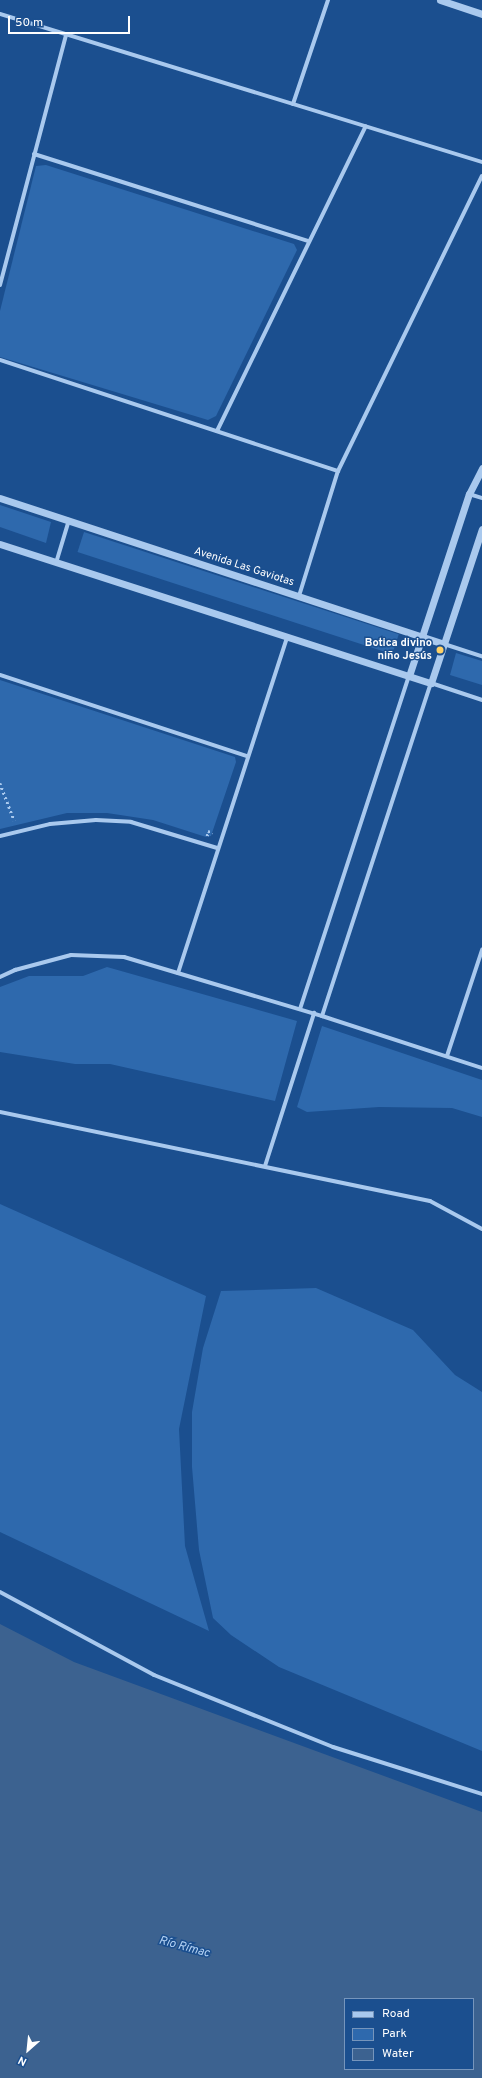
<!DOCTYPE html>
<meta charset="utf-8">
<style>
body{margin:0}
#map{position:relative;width:482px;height:2078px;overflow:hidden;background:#1b4f8f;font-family:Overpass,sans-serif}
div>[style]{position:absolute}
.green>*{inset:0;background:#2e69ad;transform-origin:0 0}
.water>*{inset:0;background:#3c6290}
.path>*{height:2.5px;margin-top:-1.25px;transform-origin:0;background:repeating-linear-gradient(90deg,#a9c9ee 0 2px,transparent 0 5px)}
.minor>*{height:4px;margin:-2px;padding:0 2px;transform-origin:2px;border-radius:2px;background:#a9c9ee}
.tertiary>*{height:7px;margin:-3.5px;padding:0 3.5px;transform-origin:3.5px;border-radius:3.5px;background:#a9c9ee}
.dots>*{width:11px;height:11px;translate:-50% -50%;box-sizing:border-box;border:2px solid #1b4f8f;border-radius:50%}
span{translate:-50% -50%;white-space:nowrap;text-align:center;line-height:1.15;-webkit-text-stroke:3px #1b4f8f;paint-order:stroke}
.street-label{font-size:11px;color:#fff}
.poi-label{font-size:11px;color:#fff;font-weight:700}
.right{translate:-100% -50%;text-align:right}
.water-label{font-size:12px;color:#b5d3f5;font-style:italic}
.legend{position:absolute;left:344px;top:1998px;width:130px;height:72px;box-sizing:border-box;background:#1b4f8f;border:1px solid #7695bc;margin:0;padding:5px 7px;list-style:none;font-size:12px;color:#fff}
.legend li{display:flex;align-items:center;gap:8px;height:20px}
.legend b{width:20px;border:1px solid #7695bc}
.north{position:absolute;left:8px;top:2030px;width:40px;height:40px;-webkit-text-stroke:3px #1b4f8f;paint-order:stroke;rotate:207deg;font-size:11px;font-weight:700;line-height:16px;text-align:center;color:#fff}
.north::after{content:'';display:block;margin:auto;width:14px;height:18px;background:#fff;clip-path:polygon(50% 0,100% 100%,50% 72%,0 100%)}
.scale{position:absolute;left:8px;top:16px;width:122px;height:18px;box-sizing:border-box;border:2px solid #fff;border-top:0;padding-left:5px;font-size:12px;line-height:14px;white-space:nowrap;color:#fff;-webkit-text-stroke:3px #1b4f8f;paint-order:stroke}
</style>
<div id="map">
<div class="green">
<i style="clip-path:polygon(46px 165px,294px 244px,297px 250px,216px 416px,208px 420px,0 357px,0 311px,36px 166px)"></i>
<i style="clip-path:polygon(0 505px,51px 522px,46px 543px,0 527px)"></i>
<i style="left:84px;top:532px;width:331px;height:21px;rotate:18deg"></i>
<i style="clip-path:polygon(456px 653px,482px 661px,482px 685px,450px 675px)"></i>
<i style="clip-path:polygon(0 680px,235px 757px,236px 762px,211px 836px,206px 837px,153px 820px,107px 813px,67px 813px,0 829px)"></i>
<i style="clip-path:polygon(107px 967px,297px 1021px,275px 1101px,110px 1064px,75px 1064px,0 1052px,0 987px,29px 976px,83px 976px)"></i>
<i style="clip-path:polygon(322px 1026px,482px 1080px,482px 1117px,452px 1108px,379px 1107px,307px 1112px,297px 1107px)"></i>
<i style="clip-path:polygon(0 1204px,206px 1296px,179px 1429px,185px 1546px,209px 1631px,0 1532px)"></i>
<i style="clip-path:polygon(316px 1288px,413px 1330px,455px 1375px,482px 1392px,482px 1751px,279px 1667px,231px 1635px,213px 1618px,199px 1550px,192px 1467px,192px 1412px,203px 1348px,221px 1291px)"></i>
</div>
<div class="water">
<i style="clip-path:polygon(evenodd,0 1624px,74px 1662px,482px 1812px,482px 2078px,0 2078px,0 1624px,345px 1999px,473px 1999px,473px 2069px,345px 2069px,345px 1999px)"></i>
</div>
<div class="path">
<i style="left:0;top:783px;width:40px;rotate:69deg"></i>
<i style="left:207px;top:836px;width:5px;rotate:-79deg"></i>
<i style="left:208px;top:831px;width:5px;rotate:22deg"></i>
</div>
<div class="minor">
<i style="left:0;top:14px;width:504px;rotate:17.07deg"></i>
<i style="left:293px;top:104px;width:110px;rotate:-71.4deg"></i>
<i style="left:34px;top:154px;width:288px;rotate:17.6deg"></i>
<i style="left:0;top:285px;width:259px;rotate:-75.2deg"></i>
<i style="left:0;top:360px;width:356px;rotate:18.2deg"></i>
<i style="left:217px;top:431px;width:339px;rotate:-64deg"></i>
<i style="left:469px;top:494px;width:14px;rotate:17deg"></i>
<i style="left:56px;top:563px;width:45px;rotate:-73.2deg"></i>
<i style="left:299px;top:596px;width:131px;rotate:-72.7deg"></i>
<i style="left:338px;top:471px;width:328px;rotate:-64deg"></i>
<i style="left:444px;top:644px;width:40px;rotate:18deg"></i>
<i style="left:0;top:675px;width:260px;rotate:18.2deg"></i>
<i style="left:0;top:836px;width:51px;rotate:-13.5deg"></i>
<i style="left:50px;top:824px;width:46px;rotate:-5deg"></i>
<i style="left:96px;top:820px;width:35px;rotate:3deg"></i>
<i style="left:131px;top:822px;width:90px;rotate:16.8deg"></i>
<i style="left:178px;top:973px;width:353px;rotate:-72deg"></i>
<i style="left:0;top:977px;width:17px;rotate:-25deg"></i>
<i style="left:15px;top:970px;width:58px;rotate:-15deg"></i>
<i style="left:71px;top:955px;width:53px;rotate:2.2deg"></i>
<i style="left:124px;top:957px;width:207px;rotate:16.6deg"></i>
<i style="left:322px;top:1016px;width:168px;rotate:18deg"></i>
<i style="left:300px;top:1009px;width:350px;rotate:-71.9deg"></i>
<i style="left:322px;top:1016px;width:350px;rotate:-71.9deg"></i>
<i style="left:431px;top:683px;width:54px;rotate:18.4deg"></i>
<i style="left:447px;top:1056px;width:112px;rotate:-71.7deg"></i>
<i style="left:0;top:1112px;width:439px;rotate:11.7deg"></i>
<i style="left:430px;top:1201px;width:59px;rotate:28.3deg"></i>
<i style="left:265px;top:1166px;width:161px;rotate:-72.2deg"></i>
<i style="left:0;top:1592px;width:175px;rotate:28.3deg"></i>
<i style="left:154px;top:1675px;width:193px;rotate:21.9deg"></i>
<i style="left:333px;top:1747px;width:156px;rotate:17.5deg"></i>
</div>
<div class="tertiary">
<i style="left:440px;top:0;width:44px;rotate:18.4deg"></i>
<i style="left:0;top:498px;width:467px;rotate:18.2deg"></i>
<i style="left:0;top:544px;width:453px;rotate:17.9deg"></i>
<i style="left:431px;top:683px;width:162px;rotate:-71.7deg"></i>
<i style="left:409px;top:676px;width:192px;rotate:-71.8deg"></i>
<i style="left:469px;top:494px;width:29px;rotate:-63deg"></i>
</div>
<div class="dots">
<i style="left:440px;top:650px;background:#ffd166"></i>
</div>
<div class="street-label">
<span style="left:244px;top:567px;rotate:18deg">Avenida Las Gaviotas</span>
</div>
<div class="poi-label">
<span class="right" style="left:432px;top:650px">Botica divino<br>niño Jesús</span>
</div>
<div class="water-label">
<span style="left:184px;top:1948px;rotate:15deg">Río Rímac</span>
</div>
<ul class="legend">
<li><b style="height:5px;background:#a9c9ee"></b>Road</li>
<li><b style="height:11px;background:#2e69ad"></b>Park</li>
<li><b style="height:11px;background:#3c6290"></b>Water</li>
</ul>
<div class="north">N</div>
<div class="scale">50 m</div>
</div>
